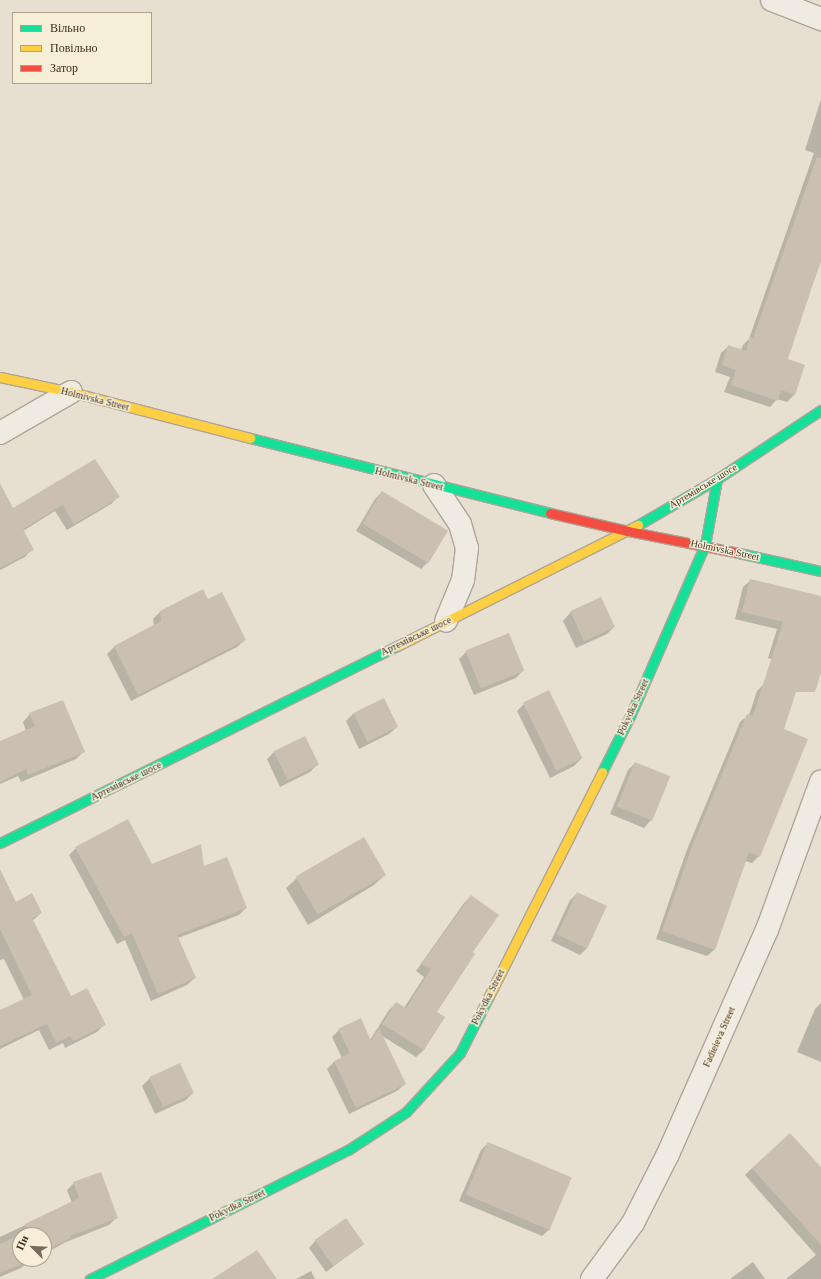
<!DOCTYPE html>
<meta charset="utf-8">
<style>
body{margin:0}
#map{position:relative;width:821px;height:1279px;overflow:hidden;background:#e7e0d1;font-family:"Times New Roman",serif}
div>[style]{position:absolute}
.shadow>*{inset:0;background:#0003}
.building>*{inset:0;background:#cbbfb2;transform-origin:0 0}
.roads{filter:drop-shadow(1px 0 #ada599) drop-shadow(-1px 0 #ada599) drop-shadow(0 1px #ada599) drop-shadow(0 -1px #ada599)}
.street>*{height:22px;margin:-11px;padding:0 11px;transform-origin:11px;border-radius:11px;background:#efebe3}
.fast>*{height:9px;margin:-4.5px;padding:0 4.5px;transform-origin:4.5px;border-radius:4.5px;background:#16e098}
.slow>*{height:9px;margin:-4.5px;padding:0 4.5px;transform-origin:4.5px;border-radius:4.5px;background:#ffcf43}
.jam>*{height:9px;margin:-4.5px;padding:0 4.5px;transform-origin:4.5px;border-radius:4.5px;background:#f24e42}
span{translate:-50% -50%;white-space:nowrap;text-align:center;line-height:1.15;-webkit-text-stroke:3px #f7eed8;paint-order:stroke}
.street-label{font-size:10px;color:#3d2e20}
.legend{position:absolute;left:12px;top:12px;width:140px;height:72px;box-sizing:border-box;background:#f7eed8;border:1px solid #ada18e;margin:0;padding:5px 7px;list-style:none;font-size:12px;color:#3d2e20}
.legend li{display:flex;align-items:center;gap:8px;height:20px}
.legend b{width:20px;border:1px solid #ada18e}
.north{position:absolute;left:12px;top:1227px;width:40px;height:40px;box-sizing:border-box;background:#f7eed8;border:1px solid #ada18e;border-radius:50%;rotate:294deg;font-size:11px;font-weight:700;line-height:16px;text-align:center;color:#3d2e20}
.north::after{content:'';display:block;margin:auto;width:14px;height:18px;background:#786c5e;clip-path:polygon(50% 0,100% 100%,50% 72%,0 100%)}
</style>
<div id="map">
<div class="shadow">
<i style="clip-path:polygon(821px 99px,821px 261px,786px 360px,804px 365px,794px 395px,787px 402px,777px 399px,770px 407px,724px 392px,730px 377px,715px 372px,721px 353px,729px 346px,741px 350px,743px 345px,749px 339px,814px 153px,805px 150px)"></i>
<i style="clip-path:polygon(95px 460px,118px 497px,111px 504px,67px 530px,55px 511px,23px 531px,32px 549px,25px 557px,0 570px,0 517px)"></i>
<i style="clip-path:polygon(382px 492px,428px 562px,421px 569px,356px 531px,375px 499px)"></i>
<i style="clip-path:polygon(751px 580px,821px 597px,821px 667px,816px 672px,768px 658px,777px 629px,735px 619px,743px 587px)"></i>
<i style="clip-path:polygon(601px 599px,614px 627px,607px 634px,576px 648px,563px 621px,570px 613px)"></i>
<i style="clip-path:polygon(208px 600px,245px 640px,237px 647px,131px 701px,107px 654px,114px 647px,154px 626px,153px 619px,161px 611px)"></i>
<i style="clip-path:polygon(467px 651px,523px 670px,516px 678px,474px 695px,459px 659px)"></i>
<i style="clip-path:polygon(764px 684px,783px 729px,759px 856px,752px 863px,745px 861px,715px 949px,707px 956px,656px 939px,686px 852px,740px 722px,749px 715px,757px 691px)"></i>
<i style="clip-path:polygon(383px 699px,397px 727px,389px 734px,359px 749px,346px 721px,353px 714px)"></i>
<i style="clip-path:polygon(524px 704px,581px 759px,574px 766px,550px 778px,517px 711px)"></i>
<i style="clip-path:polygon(30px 714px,83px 752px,76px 759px,21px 782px,18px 776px,0 784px,0 746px,26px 731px,23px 722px)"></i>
<i style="clip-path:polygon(274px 752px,317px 765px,310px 772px,280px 787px,267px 759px)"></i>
<i style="clip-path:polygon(635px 763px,651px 820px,644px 828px,610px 814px,628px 770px)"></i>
<i style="clip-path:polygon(76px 848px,152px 865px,203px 868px,246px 908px,239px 915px,178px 938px,195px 978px,187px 985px,151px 1001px,125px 940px,117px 944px,69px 855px)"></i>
<i style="clip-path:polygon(385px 875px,374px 885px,308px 925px,286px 888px,297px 878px)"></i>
<i style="clip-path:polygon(0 891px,16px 903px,41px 913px,32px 921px,70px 998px,104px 1025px,97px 1032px,65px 1048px,63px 1043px,49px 1050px,39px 1030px,0 1049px,0 1011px,24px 1000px,4px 959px,0 960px)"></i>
<i style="clip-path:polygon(578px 893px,606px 907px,587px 948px,580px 955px,551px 941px,570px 900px)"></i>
<i style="clip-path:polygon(471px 896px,472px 953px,436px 1012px,424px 1050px,416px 1057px,382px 1036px,405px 1084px,397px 1091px,349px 1114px,327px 1069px,334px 1062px,342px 1058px,332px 1037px,339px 1030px,370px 1040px,389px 1010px,396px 1003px,404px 1008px,424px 977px,416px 971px,464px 903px)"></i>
<i style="clip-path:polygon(821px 1003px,821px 1062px,797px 1052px,815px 1009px)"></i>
<i style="clip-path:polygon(180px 1065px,193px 1093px,186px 1100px,155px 1114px,142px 1086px,149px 1079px)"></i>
<i style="clip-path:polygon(488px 1143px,550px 1229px,542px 1236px,459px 1201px,481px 1150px)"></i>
<i style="clip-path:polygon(752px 1168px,821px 1169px,821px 1279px,786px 1279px,816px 1255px,745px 1175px)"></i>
<i style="clip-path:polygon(74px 1183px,116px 1218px,109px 1225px,66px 1242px,44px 1254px,44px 1235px,20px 1235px,20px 1259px,33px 1259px,21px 1268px,0 1277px,0 1237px,72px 1203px,67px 1190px)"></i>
<i style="clip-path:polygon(316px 1240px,363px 1244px,326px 1272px,309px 1248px)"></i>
<i style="clip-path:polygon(753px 1262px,765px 1279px,730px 1279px)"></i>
<i style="clip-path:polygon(311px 1271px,315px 1279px,296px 1279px)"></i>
</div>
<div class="building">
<i style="clip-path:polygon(817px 157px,821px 158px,821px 260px,788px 359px,805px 365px,795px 395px,781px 390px,778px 401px,731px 385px,736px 370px,722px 365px,728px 345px,746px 351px,750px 337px,753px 338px)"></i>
<i style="clip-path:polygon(95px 459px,120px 497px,74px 524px,63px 505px,23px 529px,34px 550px,0 568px,0 483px,13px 508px)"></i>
<i style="left:382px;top:491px;width:77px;height:38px;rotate:31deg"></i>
<i style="clip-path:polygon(750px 579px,821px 596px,821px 673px,815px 692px,796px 692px,784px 729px,808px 739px,760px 857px,749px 852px,715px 950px,662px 931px,693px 844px,747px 714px,753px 716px,783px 622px,742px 612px)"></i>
<i style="clip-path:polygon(203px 589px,208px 599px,222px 592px,246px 640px,138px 695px,114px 646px,161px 621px,160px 611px)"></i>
<i style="left:601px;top:597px;width:33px;height:34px;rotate:65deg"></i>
<i style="left:509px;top:633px;width:41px;height:47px;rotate:68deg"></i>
<i style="left:549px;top:690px;width:76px;height:29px;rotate:64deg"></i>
<i style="left:384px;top:698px;width:32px;height:34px;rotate:64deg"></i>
<i style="clip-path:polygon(63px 700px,85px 752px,28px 775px,26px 769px,0 782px,0 741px,35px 726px,29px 713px)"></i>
<i style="left:305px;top:736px;width:32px;height:35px;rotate:64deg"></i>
<i style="left:635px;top:762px;width:38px;height:48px;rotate:22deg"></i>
<i style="clip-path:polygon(128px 819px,152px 864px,201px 844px,204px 866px,227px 857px,247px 908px,177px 935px,196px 978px,158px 994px,132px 933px,124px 937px,75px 847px)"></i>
<i style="left:364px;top:837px;width:44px;height:79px;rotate:60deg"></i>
<i style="clip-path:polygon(0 869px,16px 902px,32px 893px,42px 913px,32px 918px,71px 996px,87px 988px,106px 1025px,73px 1041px,70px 1036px,56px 1043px,47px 1024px,0 1046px,0 1010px,32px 995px,0 929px)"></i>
<i style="left:577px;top:892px;width:33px;height:47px;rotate:25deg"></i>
<i style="clip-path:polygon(471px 895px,499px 915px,473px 952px,475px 954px,437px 1012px,445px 1017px,424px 1050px,382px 1024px,396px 1002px,406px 1008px,431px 969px,422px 964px)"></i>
<i style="clip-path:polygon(361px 1018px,371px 1041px,379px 1028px,406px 1084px,356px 1108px,334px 1061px,350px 1053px,338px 1029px)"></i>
<i style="left:180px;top:1063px;width:33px;height:34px;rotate:65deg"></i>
<i style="clip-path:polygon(790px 1133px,821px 1167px,821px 1245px,752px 1168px)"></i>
<i style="left:488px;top:1142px;width:91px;height:57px;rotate:23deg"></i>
<i style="clip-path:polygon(101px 1172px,118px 1218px,70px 1236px,71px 1238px,44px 1251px,44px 1235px,21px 1235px,29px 1232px,25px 1224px,79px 1198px,73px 1182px)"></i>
<i style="left:346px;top:1218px;width:32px;height:38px;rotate:55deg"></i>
<i style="clip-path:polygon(20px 1235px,20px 1259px,29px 1259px,29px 1261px,0 1273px,0 1244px)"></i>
<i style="clip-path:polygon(257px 1250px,277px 1279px,212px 1279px)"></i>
</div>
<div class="roads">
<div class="street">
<i style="left:772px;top:0;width:53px;rotate:21.2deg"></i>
<i style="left:0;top:433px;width:82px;rotate:-30deg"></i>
<i style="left:434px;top:485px;width:47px;rotate:56.3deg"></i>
<i style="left:460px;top:524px;width:25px;rotate:74deg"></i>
<i style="left:467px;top:548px;width:32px;rotate:97deg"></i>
<i style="left:463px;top:580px;width:44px;rotate:112.5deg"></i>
<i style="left:592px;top:1279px;width:69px;rotate:-53.8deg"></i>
<i style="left:633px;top:1223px;width:77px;rotate:-63.1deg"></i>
<i style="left:668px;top:1154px;width:245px;rotate:-66.2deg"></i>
<i style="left:767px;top:930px;width:158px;rotate:-70deg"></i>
</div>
<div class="fast">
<i style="left:250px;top:438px;width:309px;rotate:14deg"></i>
<i style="left:638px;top:525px;width:91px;rotate:-30.2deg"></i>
<i style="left:717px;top:479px;width:125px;rotate:-33.6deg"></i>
<i style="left:739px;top:553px;width:84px;rotate:12.4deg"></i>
<i style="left:602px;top:772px;width:65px;rotate:-63.4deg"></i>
<i style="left:631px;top:714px;width:184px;rotate:-66.4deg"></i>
<i style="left:705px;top:545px;width:67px;rotate:-79.7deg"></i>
<i style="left:0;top:843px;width:443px;rotate:-26.4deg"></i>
<i style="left:90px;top:1279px;width:288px;rotate:-26.6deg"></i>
<i style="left:348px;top:1150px;width:69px;rotate:-33.2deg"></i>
<i style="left:406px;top:1112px;width:80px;rotate:-47.5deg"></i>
<i style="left:460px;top:1053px;width:64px;rotate:-63deg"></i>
</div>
<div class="slow">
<i style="left:0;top:377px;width:73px;rotate:11.9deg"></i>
<i style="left:71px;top:392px;width:185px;rotate:14.4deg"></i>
<i style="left:397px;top:646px;width:270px;rotate:-26.7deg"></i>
<i style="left:489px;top:996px;width:251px;rotate:-63.2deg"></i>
</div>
<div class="jam">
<i style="left:550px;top:513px;width:80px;rotate:13deg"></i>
<i style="left:628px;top:531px;width:113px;rotate:11.2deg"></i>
</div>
</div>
<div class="street-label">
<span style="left:95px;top:399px;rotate:14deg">Holmivska Street</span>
<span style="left:409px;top:479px;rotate:14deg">Holmivska Street</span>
<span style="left:703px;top:486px;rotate:-31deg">Артемівське шосе</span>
<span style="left:725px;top:550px;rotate:12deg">Holmivska Street</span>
<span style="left:416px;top:636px;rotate:-26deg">Артемівське шосе</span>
<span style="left:633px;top:707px;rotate:-65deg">Pokydka Street</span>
<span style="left:126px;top:781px;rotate:-26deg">Артемівське шосе</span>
<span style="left:488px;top:997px;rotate:-63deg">Pokydka Street</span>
<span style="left:719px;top:1037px;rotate:-66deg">Fadieieva Street</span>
<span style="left:237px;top:1205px;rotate:-26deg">Pokydka Street</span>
</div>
<ul class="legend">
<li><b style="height:5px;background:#16e098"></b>Вільно</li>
<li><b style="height:5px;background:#ffcf43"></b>Повільно</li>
<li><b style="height:5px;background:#f24e42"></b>Затор</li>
</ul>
<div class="north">Пн</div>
</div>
